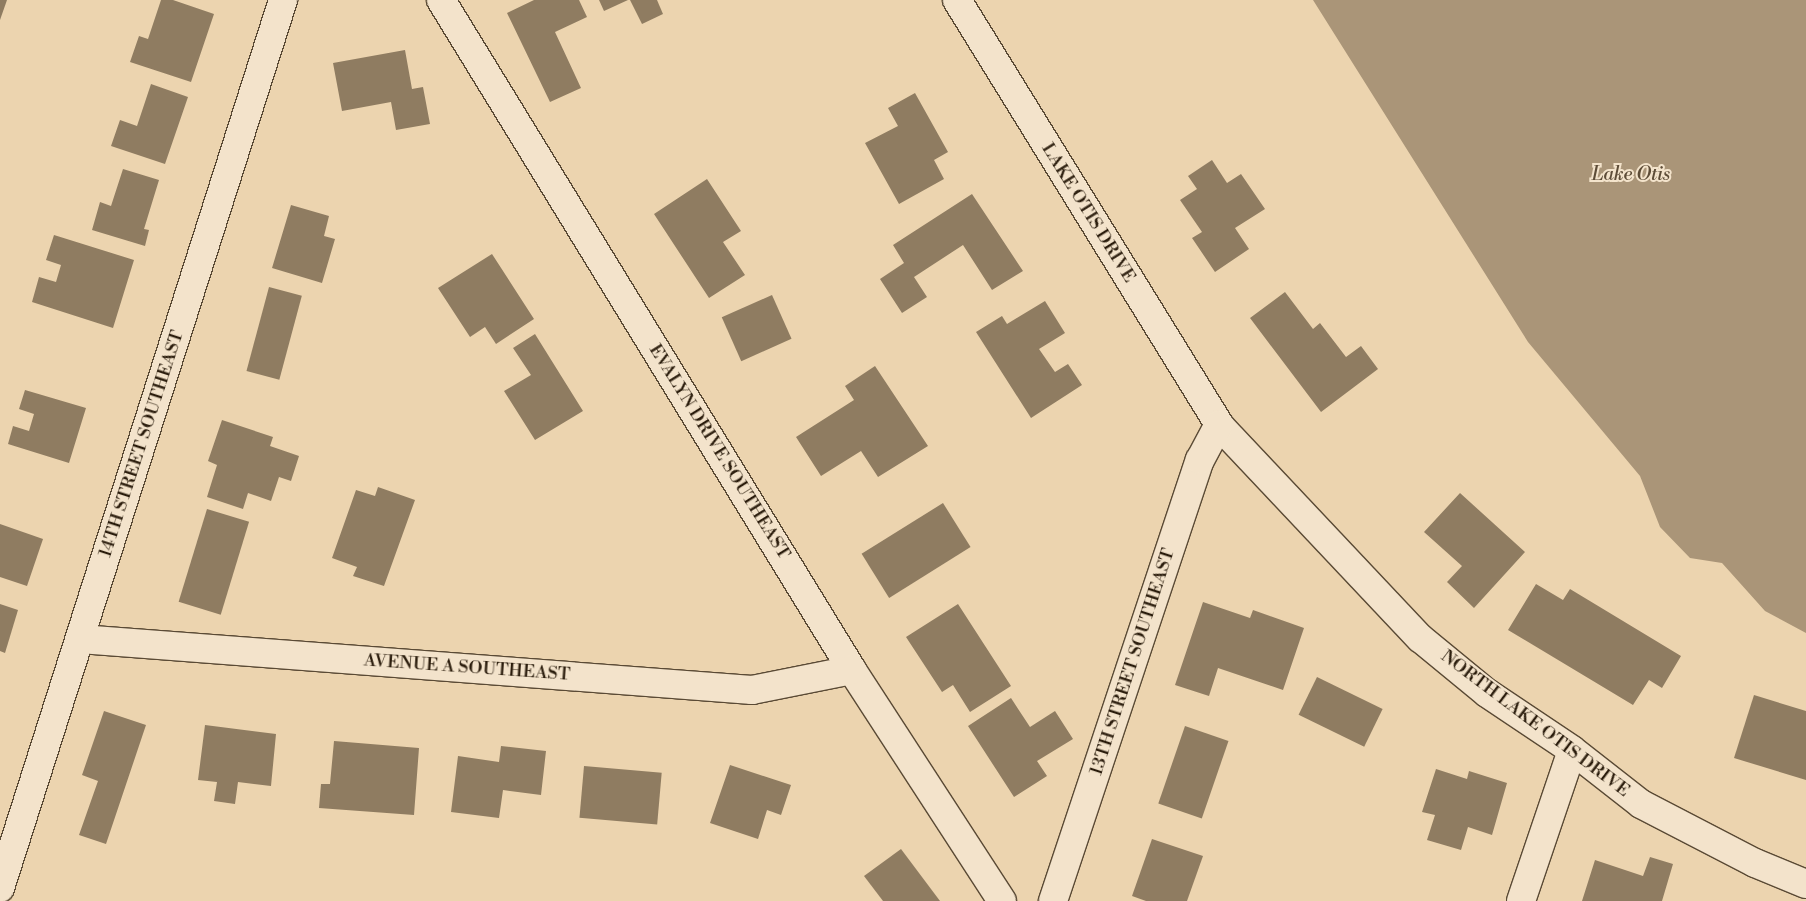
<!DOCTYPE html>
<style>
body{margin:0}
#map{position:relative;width:1806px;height:901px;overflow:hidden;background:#ecd4af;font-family:"Libre Bodoni",serif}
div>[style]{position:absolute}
.water>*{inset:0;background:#aa9578}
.building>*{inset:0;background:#8f7c61;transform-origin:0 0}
.roads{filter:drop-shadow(1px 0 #5a4a35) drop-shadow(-1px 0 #5a4a35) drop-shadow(0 1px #5a4a35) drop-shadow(0 -1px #5a4a35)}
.minor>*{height:28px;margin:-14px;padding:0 14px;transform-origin:14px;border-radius:14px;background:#f3e3cb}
span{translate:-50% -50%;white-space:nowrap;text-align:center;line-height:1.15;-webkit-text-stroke:4px #f3e3cb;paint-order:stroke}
.street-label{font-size:18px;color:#2a1c0c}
.water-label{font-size:19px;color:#5d4c37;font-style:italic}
</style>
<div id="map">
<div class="water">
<i style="clip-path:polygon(1313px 0,1806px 0,1806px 633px,1765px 611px,1722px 563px,1690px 558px,1660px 527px,1640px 476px,1528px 342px)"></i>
</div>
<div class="building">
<i style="clip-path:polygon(0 0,7px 0,0 20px)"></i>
<i style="clip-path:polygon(161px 0,173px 0,214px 14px,191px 82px,130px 62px,139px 36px,148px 39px)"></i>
<i style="clip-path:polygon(534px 0,579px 0,587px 17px,555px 32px,581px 88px,550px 102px,507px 13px)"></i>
<i style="clip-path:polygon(599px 0,628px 0,604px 11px)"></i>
<i style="clip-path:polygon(630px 0,657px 0,663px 14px,642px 24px)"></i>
<i style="clip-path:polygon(405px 50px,412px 89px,423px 87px,430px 124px,396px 130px,391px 102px,342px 111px,333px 63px)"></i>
<i style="clip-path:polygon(151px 84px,188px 97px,165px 164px,111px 146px,120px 120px,137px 126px)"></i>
<i style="clip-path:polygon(915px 93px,948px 152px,934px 160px,944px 179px,899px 204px,865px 143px,898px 126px,888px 108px)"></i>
<i style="clip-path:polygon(1212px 160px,1227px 183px,1241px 174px,1265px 209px,1235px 228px,1249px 249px,1215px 272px,1192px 238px,1202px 232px,1180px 200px,1197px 189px,1188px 176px)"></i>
<i style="clip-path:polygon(123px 169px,159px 180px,144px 229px,149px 230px,145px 246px,92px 230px,100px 202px,111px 206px)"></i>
<i style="clip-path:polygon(707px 179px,741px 231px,723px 242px,745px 275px,709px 298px,654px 214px)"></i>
<i style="clip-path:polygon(972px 194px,1023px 271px,992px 290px,963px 245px,914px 277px,927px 297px,902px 313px,880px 279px,904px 263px,893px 245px)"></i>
<i style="clip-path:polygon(291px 205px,329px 216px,324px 236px,335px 239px,322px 283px,272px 268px)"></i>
<i style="clip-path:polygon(54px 235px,134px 260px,113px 328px,32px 302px,39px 277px,56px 282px,61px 265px,46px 260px)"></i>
<i style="clip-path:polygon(492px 254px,534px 319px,496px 344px,485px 327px,470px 337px,438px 288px)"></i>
<i style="left:269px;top:287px;width:34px;height:87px;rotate:15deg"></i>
<i style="clip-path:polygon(1285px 292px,1313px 329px,1320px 323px,1346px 357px,1361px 346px,1378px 369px,1321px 412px,1250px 318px)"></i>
<i style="left:772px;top:295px;width:48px;height:55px;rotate:66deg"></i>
<i style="clip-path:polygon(1045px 301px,1065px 333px,1039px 349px,1055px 372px,1068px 364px,1082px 385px,1031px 418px,976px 332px,1002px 316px,1007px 324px)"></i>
<i style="clip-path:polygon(535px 334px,583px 411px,535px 440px,504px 391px,531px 375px,513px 348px)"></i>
<i style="clip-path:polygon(875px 366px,928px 446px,878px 477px,861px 451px,821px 476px,796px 437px,854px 400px,845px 386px)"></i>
<i style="clip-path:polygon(25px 390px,86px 408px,69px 463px,8px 444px,13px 426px,29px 431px,34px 414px,19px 409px)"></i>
<i style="clip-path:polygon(222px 420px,273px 437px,270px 446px,299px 456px,291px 481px,279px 477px,271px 501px,248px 493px,243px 509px,207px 497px,217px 465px,208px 461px)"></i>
<i style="clip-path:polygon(378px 487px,415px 500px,384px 586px,353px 576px,357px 567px,332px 558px,356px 490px,375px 496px)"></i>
<i style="clip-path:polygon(1460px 493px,1525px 552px,1474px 608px,1447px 582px,1462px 566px,1424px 532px)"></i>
<i style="left:943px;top:503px;width:52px;height:96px;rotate:58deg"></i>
<i style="left:207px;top:509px;width:44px;height:97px;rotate:17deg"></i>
<i style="clip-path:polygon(0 524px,43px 539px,27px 586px,0 577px)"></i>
<i style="clip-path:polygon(1536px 584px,1563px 600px,1570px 589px,1681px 656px,1662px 688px,1649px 680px,1633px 705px,1508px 630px)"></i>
<i style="clip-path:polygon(1203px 602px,1250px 618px,1253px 610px,1304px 628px,1283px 690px,1218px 668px,1209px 696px,1175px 685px)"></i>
<i style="clip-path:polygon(0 604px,18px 610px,5px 653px,0 651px)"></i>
<i style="clip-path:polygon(958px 604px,1011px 686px,970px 712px,953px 685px,942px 692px,906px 637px)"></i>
<i style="left:1317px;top:677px;width:73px;height:42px;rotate:26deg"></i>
<i style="clip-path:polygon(1754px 695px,1806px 711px,1806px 780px,1734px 758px)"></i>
<i style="clip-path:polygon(1011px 698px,1030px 727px,1055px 711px,1073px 739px,1037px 761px,1047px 776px,1014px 797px,968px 726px)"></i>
<i style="clip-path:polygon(104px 711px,146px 725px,106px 844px,79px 835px,98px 781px,82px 775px)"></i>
<i style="clip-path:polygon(205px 725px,276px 734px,271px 786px,238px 782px,235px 804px,214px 801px,217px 782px,198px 780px)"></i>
<i style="left:1185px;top:726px;width:46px;height:82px;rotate:19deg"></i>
<i style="clip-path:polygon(334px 741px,419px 748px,414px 815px,319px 808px,321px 784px,330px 784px)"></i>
<i style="clip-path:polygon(501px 746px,546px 751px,541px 795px,503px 790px,499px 818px,451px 812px,458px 756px,499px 762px)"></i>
<i style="clip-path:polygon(730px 765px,791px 785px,781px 815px,767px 810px,758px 839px,710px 823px)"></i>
<i style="left:584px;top:766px;width:78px;height:52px;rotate:5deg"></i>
<i style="clip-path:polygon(1436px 769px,1467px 779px,1469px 771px,1507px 783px,1492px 835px,1468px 827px,1461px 850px,1427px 840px,1435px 815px,1422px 812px)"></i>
<i style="clip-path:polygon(1152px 839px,1203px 856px,1187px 901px,1146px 901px,1132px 896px)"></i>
<i style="clip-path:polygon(901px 849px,940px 901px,883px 901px,864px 876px)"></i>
<i style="clip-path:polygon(1650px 857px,1673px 864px,1662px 901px,1582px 901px,1595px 860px,1643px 876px)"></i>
</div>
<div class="roads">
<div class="minor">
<i style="left:441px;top:0;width:786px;rotate:58.47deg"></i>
<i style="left:852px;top:670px;width:275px;rotate:57deg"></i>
<i style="left:957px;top:0;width:499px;rotate:58.3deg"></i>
<i style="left:1219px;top:425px;width:293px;rotate:46.7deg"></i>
<i style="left:1420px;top:638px;width:87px;rotate:39.4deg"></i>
<i style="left:1487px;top:693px;width:102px;rotate:33.8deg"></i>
<i style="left:1572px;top:750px;width:88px;rotate:38deg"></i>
<i style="left:1641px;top:804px;width:128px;rotate:27.4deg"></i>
<i style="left:1755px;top:863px;width:55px;rotate:22.4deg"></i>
<i style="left:80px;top:639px;width:674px;rotate:4.34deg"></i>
<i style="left:752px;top:690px;width:102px;rotate:-11.3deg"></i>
<i style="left:0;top:888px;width:932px;rotate:-72.32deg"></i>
<i style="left:1053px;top:901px;width:465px;rotate:-71.6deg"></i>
<i style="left:1200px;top:460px;width:40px;rotate:-62deg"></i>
<i style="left:1521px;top:901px;width:159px;rotate:-71.3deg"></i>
</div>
</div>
<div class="street-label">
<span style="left:1088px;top:213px;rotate:58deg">LAKE OTIS DRIVE</span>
<span style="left:142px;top:444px;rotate:-72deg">14TH STREET SOUTHEAST</span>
<span style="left:719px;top:452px;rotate:58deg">EVALYN DRIVE SOUTHEAST</span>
<span style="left:1133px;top:662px;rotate:-72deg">13TH STREET SOUTHEAST</span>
<span style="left:467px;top:668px;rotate:4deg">AVENUE A SOUTHEAST</span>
<span style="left:1535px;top:724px;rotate:37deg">NORTH LAKE OTIS DRIVE</span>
</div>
<div class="water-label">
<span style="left:1631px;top:175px">Lake Otis</span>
</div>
</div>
